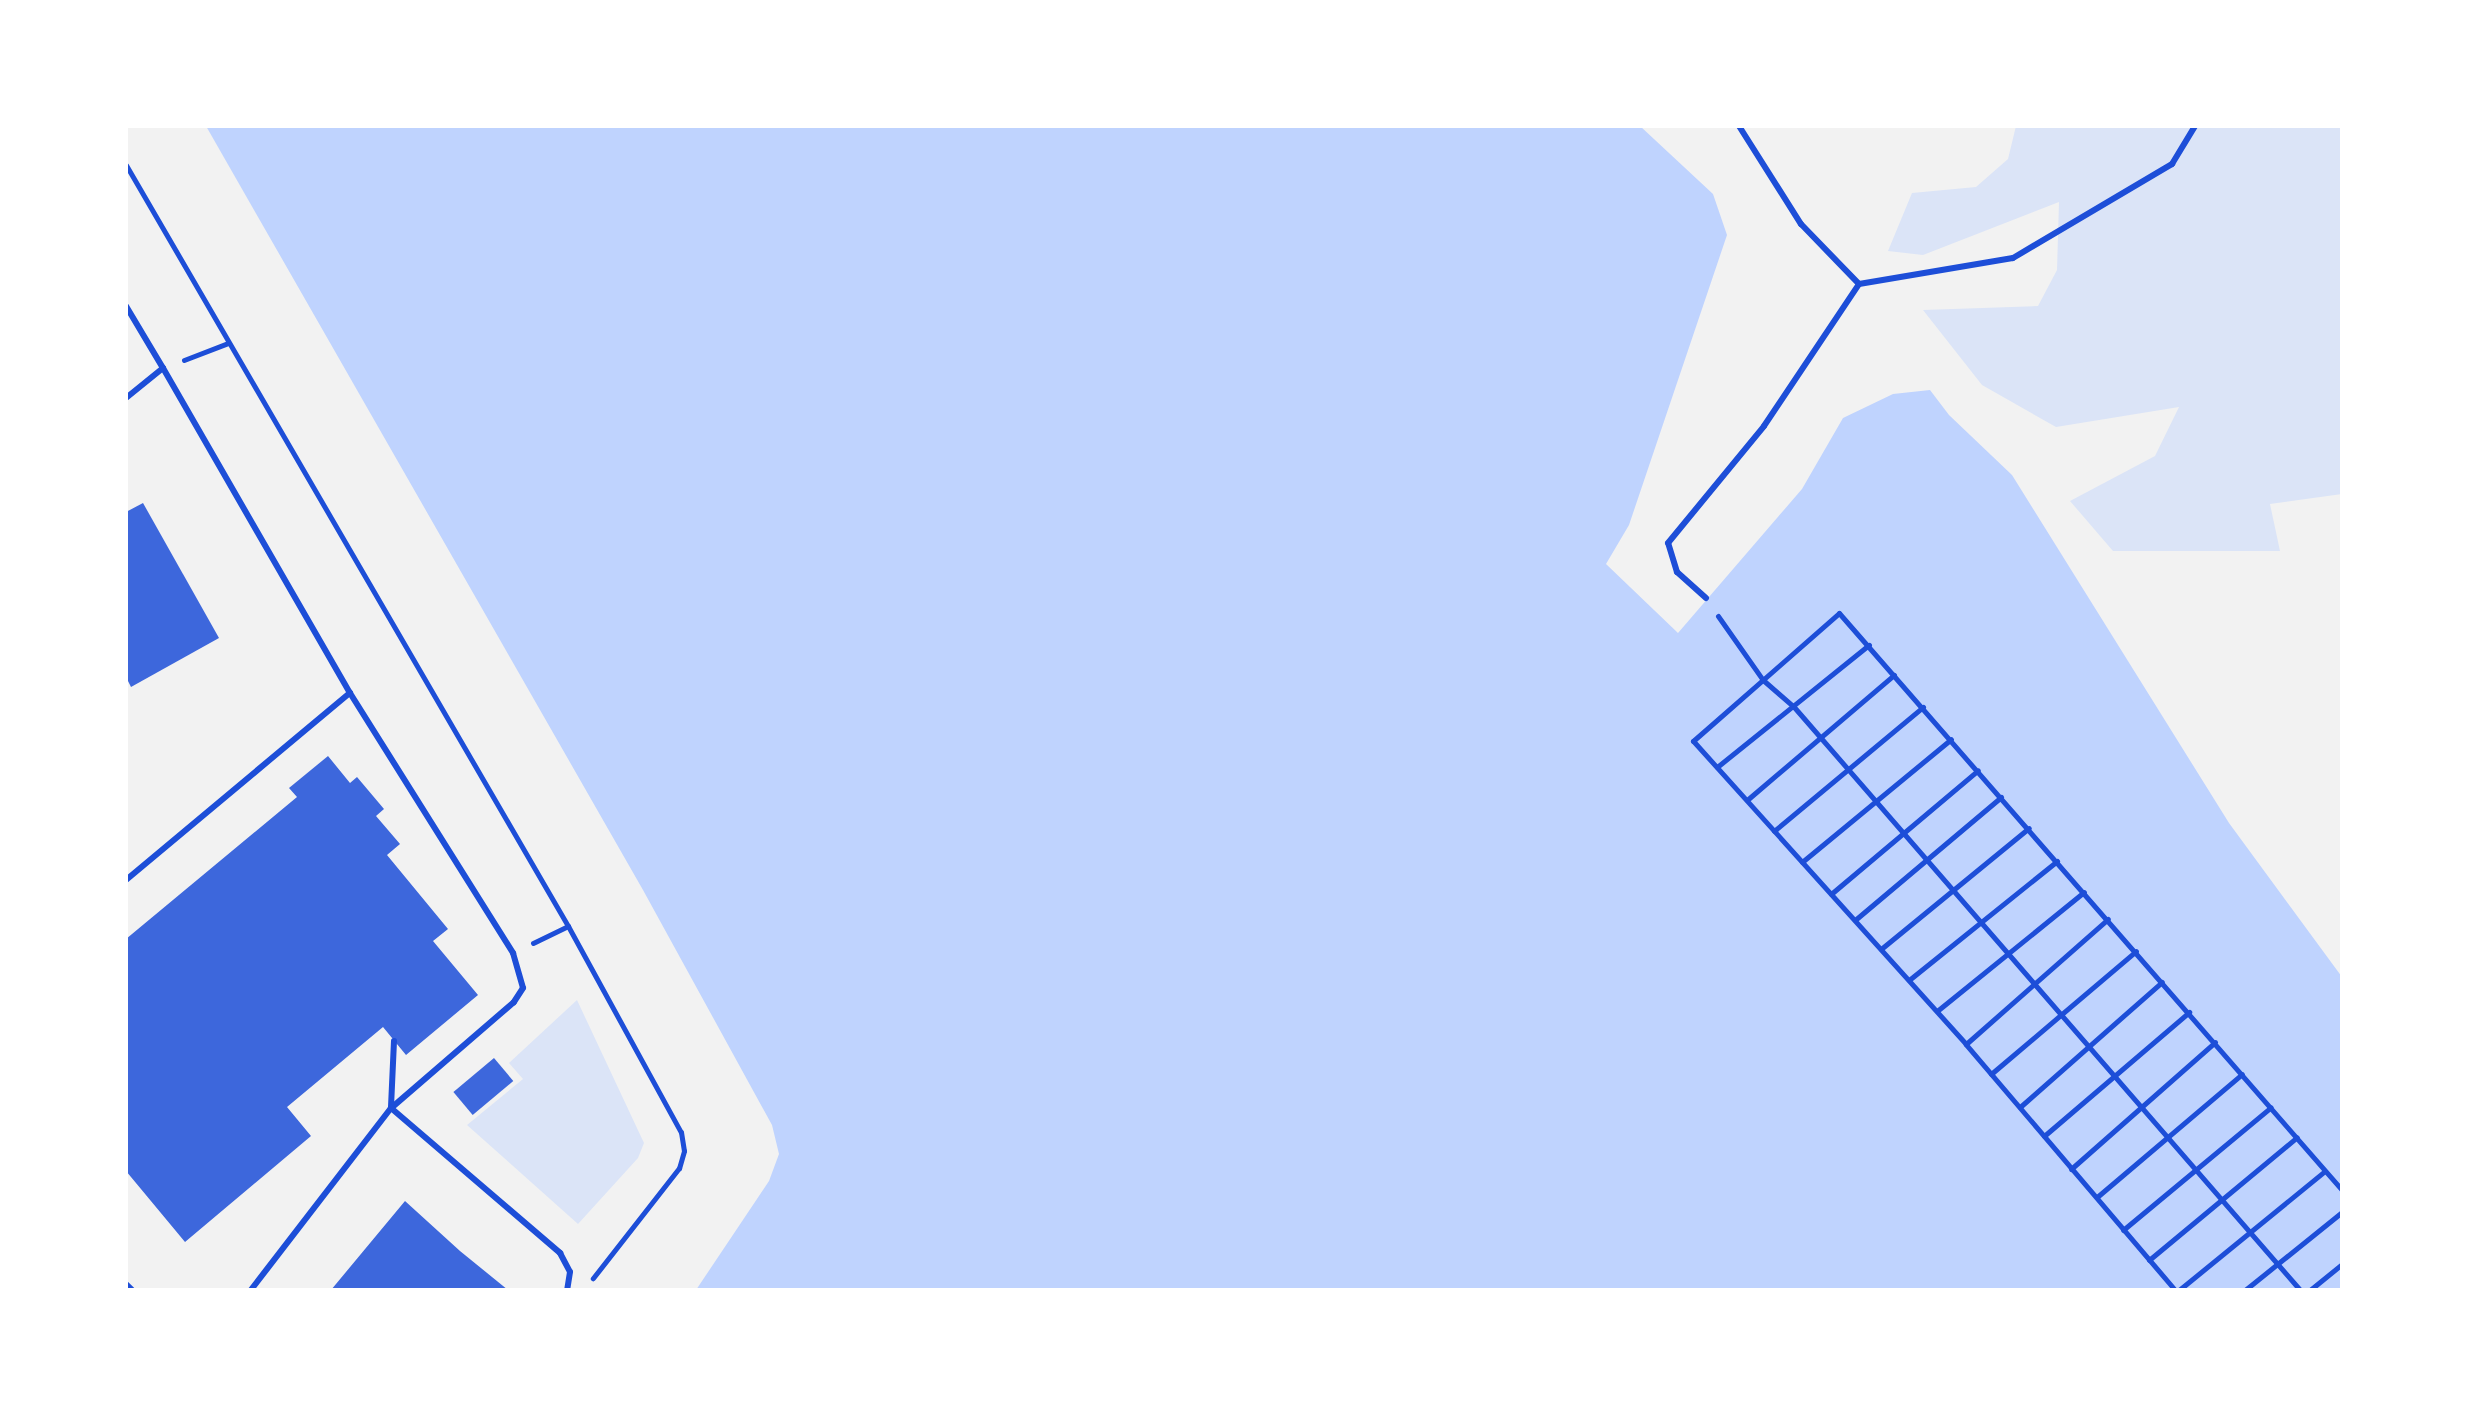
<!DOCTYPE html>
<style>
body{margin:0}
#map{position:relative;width:2468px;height:1416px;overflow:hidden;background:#f2f2f2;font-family:Inter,sans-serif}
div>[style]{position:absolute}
.green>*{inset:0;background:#dbe4f7}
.water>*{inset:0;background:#bfd3fe}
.building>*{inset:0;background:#3d67dc;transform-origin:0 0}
.path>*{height:5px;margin:-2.5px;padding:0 2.5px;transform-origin:2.5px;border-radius:2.5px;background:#1d4ed8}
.service>*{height:6px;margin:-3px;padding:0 3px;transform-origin:3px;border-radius:3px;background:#1d4ed8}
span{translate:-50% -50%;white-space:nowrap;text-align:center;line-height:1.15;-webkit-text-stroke:6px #fff;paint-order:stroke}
.frame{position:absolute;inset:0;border:128px solid #fff;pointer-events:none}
</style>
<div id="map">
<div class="green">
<i style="clip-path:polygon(2016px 126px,2342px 126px,2342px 494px,2270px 504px,2280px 551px,2113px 551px,2070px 501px,2155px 456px,2179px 407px,2056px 427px,1982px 385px,1923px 310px,2038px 306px,2057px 270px,2059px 202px,1923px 255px,1888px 251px,1912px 193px,1976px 187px,2008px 159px)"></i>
<i style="clip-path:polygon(577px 1000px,644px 1143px,638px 1158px,578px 1224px,467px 1125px,523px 1079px,509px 1063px)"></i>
</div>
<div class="water">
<i style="clip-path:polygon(206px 126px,1640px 126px,1713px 194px,1727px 235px,1629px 525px,1606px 564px,1678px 633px,1802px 489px,1843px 418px,1893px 394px,1930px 390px,1949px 415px,2012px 475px,2229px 823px,2342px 977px,2342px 1290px,696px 1290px,769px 1181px,779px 1154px,772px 1125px,643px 890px)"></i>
</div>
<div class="building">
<i style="clip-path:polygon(143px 503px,219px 638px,131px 687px,126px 677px,126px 512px)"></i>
<i style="clip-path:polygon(328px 756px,350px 783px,357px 777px,384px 809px,376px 816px,400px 844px,387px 855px,448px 929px,433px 941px,478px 995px,406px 1055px,383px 1027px,287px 1107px,311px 1136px,185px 1242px,126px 1171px,126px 939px,297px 797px,289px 788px)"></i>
<i style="left:494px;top:1058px;width:30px;height:53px;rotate:50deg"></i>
<i style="clip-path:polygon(405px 1201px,460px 1251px,508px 1290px,331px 1290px)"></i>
</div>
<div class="path">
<i style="left:126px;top:165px;width:880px;rotate:59.85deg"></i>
<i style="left:568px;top:926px;width:235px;rotate:61.3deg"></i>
<i style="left:681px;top:1132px;width:19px;rotate:81deg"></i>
<i style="left:684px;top:1151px;width:18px;rotate:106deg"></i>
<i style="left:679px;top:1168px;width:140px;rotate:128deg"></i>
<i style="left:184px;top:360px;width:47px;rotate:-21.1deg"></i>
<i style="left:1718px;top:616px;width:78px;rotate:54.9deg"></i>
<i style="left:1763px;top:680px;width:41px;rotate:41.1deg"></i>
<i style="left:1794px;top:707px;width:772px;rotate:49.04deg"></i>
<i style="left:1717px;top:767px;width:195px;rotate:-38.8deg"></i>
<i style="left:1747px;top:800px;width:193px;rotate:-40.4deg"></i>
<i style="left:1774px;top:831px;width:194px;rotate:-39.8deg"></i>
<i style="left:1802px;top:862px;width:193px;rotate:-39.5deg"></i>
<i style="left:1831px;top:894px;width:192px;rotate:-40.1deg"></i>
<i style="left:1855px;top:920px;width:191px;rotate:-40.1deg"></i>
<i style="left:533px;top:943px;width:39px;rotate:-26deg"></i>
<i style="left:1881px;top:949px;width:191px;rotate:-39.3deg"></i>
<i style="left:1909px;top:980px;width:190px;rotate:-38.8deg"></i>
<i style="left:1937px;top:1011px;width:189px;rotate:-39deg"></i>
<i style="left:1966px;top:1044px;width:189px;rotate:-41.4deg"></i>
<i style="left:1991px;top:1074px;width:190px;rotate:-40.3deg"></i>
<i style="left:2020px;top:1107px;width:189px;rotate:-41.4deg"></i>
<i style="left:2044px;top:1136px;width:191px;rotate:-40.5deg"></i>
<i style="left:2071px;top:1169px;width:192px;rotate:-41.4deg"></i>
<i style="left:2097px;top:1197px;width:190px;rotate:-40.3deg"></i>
<i style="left:2123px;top:1230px;width:192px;rotate:-39.7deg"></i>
<i style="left:2149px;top:1260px;width:192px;rotate:-39.7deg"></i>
<i style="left:2175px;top:1290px;width:323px;rotate:-130.4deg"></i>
<i style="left:1966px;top:1044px;width:408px;rotate:-132deg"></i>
<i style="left:1693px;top:741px;width:194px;rotate:-41.2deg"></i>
<i style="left:1839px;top:613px;width:765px;rotate:48.92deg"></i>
<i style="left:2179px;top:1290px;width:188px;rotate:-39.2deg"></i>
<i style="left:2245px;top:1290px;width:124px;rotate:-38.8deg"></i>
<i style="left:2310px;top:1290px;width:41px;rotate:-39.1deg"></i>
</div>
<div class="service">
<i style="left:1739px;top:126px;width:116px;rotate:57.7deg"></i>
<i style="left:1801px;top:224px;width:83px;rotate:46deg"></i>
<i style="left:126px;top:306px;width:72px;rotate:59.2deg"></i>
<i style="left:163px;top:368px;width:48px;rotate:141deg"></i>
<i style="left:163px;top:368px;width:375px;rotate:60.1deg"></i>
<i style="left:350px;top:693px;width:307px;rotate:57.9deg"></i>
<i style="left:513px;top:953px;width:36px;rotate:74deg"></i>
<i style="left:523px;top:988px;width:17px;rotate:123deg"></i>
<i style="left:514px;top:1002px;width:162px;rotate:139.2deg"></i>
<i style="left:391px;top:1108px;width:230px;rotate:127.6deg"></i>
<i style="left:1706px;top:598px;width:39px;rotate:-138deg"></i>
<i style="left:1677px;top:572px;width:30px;rotate:-107deg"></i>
<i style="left:1668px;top:543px;width:151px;rotate:-50.6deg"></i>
<i style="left:1764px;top:426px;width:171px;rotate:-56.2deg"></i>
<i style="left:1859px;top:284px;width:156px;rotate:-9.6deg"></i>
<i style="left:2013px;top:258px;width:185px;rotate:-30.6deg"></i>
<i style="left:2172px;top:164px;width:44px;rotate:-58.8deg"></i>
<i style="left:126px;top:880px;width:292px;rotate:-39.9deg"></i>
<i style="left:394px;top:1041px;width:67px;rotate:92.6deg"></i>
<i style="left:391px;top:1108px;width:223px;rotate:40.6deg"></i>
<i style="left:560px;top:1253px;width:21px;rotate:62deg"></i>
<i style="left:570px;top:1272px;width:18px;rotate:99deg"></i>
<i style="left:126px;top:1284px;width:8px;rotate:45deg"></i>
</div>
<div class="frame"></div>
</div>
